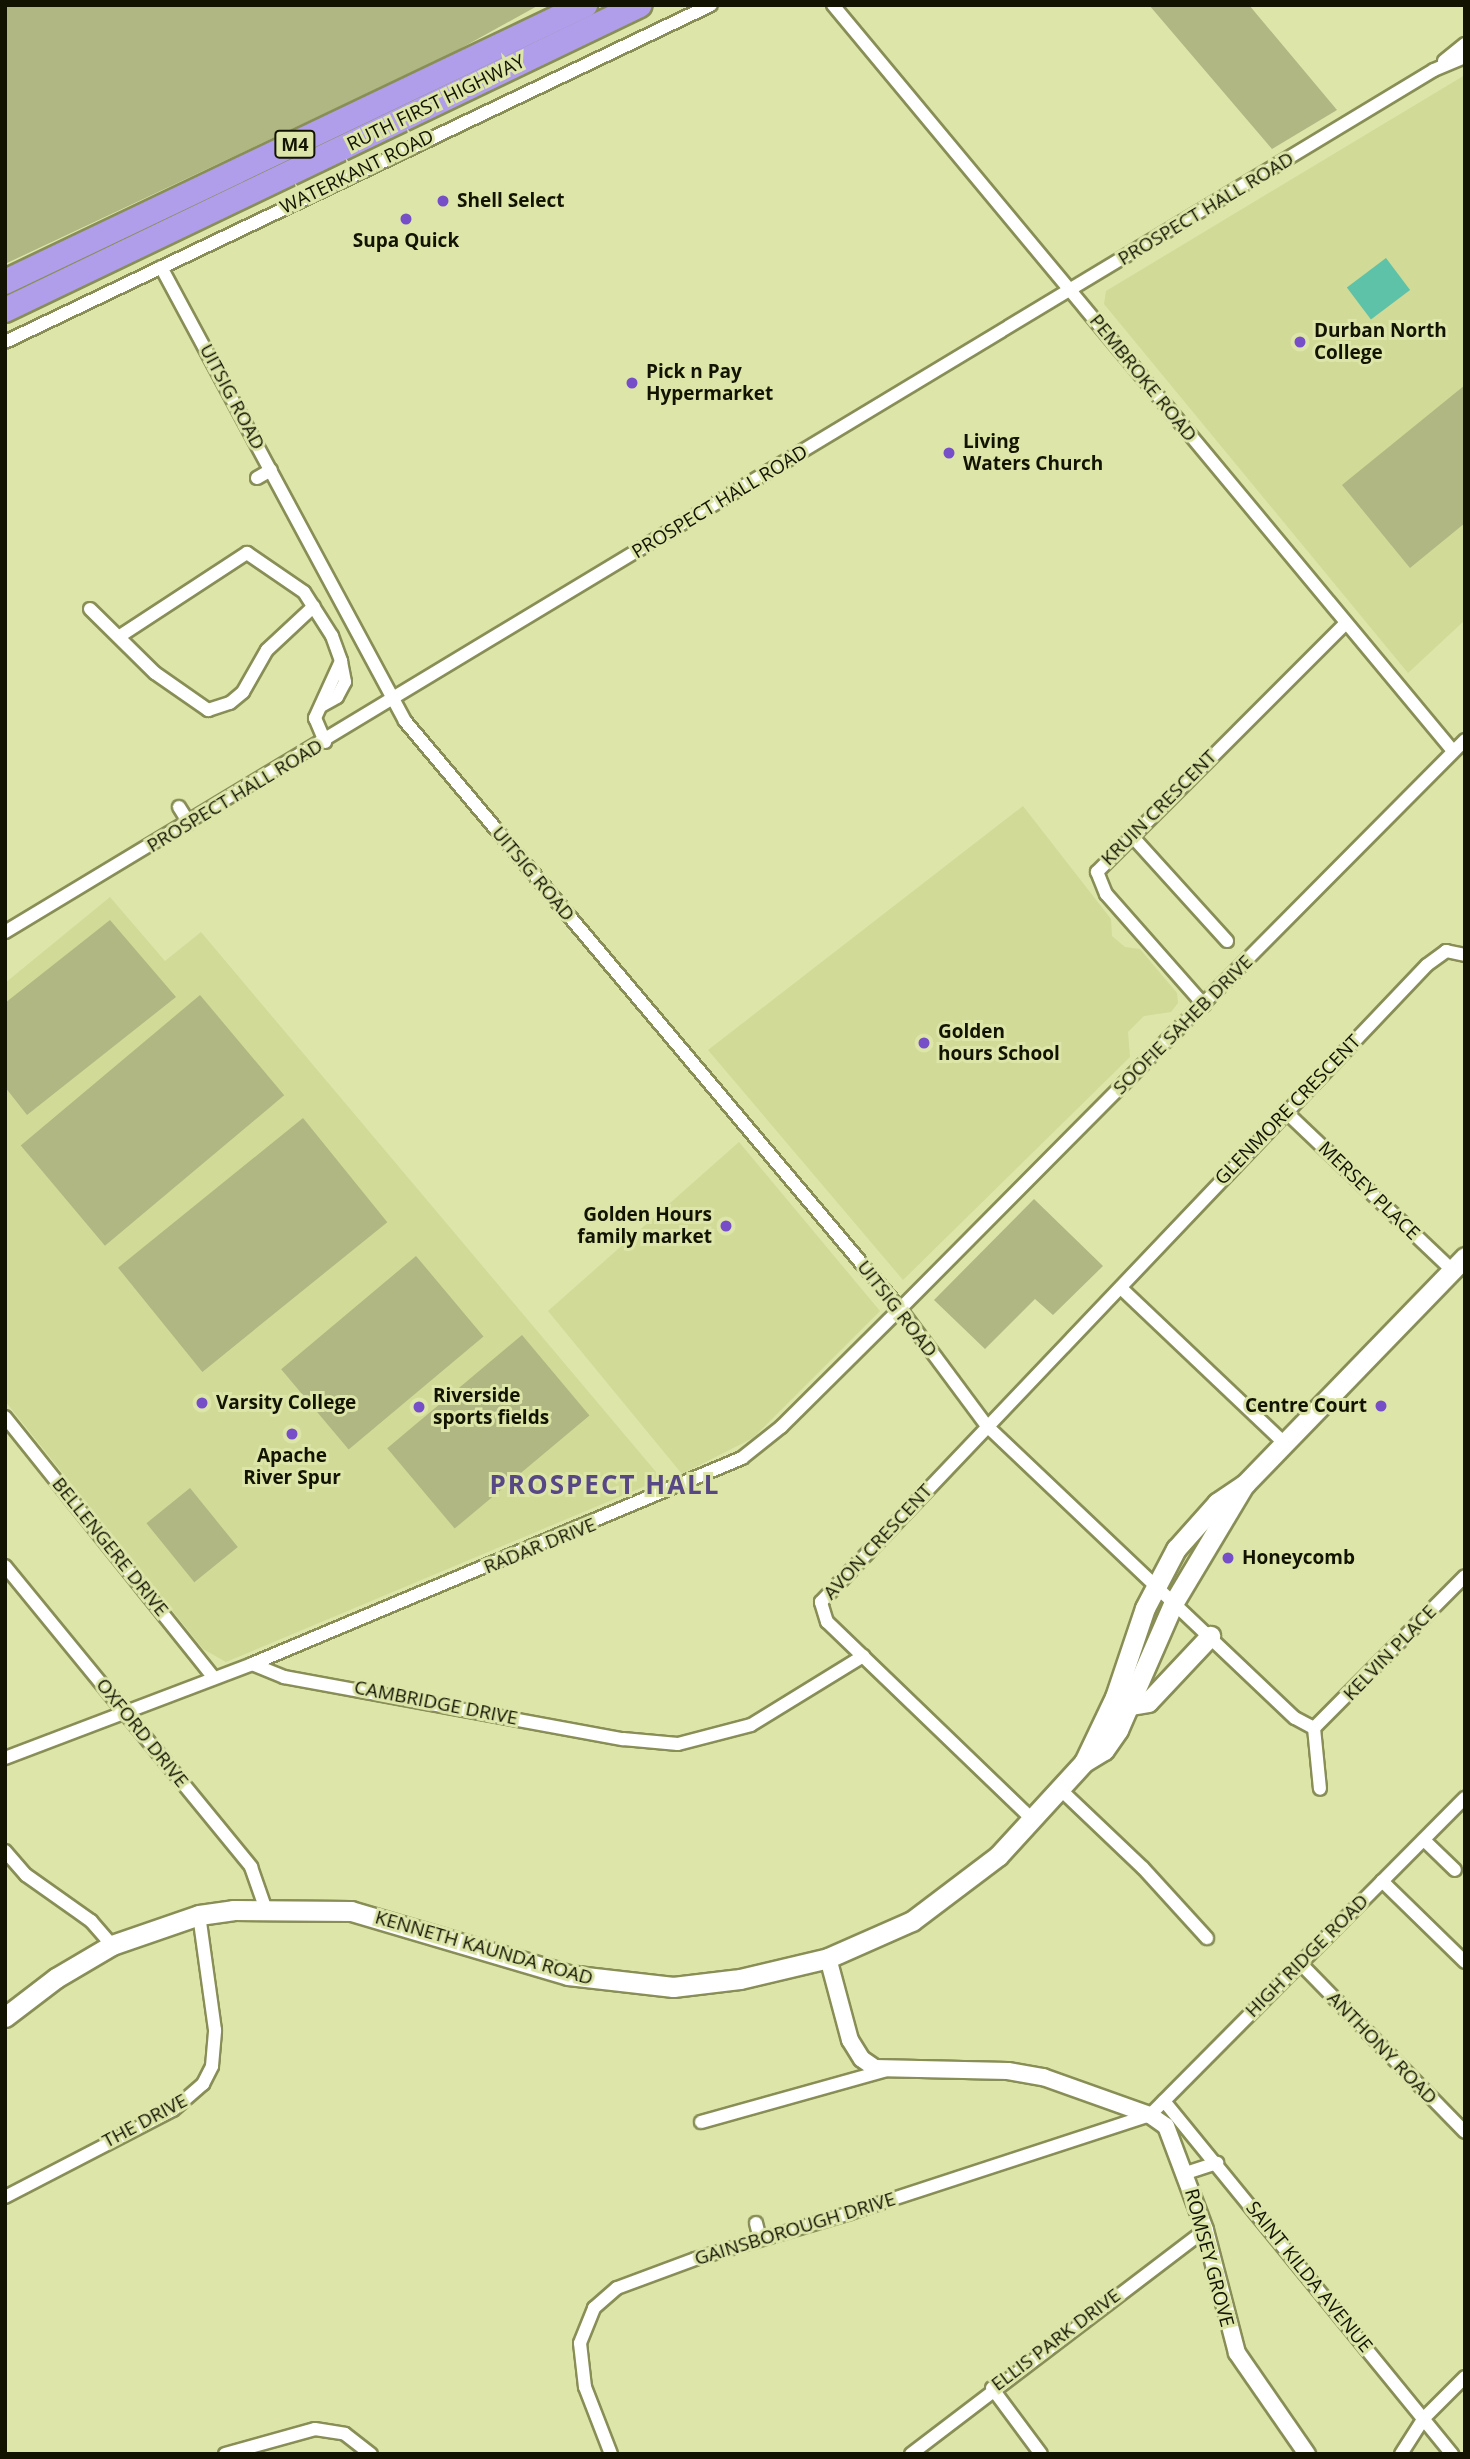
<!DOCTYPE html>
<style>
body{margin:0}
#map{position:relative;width:1470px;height:2459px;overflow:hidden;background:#dde5a9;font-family:"Open Sans",sans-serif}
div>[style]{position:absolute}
.built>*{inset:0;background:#d1da96}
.green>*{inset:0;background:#b0b783;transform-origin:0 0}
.water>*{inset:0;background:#5ec2a8;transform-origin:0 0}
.roads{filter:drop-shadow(2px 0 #888e56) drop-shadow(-2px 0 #888e56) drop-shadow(0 2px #888e56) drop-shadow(0 -2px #888e56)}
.minor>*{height:12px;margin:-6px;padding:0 6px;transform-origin:6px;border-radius:6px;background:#fff}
.tertiary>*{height:16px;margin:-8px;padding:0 8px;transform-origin:8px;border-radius:8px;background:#fff}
.secondary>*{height:19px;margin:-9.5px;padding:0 9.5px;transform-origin:9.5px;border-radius:9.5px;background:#fff}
.motorway>*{height:24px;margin:-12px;padding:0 12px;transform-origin:12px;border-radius:12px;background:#b09eea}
.dots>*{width:19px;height:19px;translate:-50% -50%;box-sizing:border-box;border:4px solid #dde5a9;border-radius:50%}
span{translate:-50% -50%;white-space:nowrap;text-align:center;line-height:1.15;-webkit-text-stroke:6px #dde5a9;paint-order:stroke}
.shield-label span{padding:2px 5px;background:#dde5a9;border:2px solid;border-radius:5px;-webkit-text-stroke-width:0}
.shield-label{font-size:18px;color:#121401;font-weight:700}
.street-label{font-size:19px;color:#121401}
.poi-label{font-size:19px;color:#121401;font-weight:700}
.left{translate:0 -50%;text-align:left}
.right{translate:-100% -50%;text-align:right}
.district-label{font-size:26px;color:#574785;font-weight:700;letter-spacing:2px}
.frame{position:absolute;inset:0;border:7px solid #121401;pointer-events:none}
</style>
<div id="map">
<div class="built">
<i style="clip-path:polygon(1465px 75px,1465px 620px,1408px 673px,1104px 304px,1106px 291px)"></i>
<i style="clip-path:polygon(1023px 806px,1111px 919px,1112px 936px,1125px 947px,1140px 949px,1177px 993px,1178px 1003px,1171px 1012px,1144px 1016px,1128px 1032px,1130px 1057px,903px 1280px,708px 1050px)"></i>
<i style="clip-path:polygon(110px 897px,165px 961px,201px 932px,662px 1479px,226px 1662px,203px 1649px,5px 1401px,5px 983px)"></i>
<i style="clip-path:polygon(739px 1142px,880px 1311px,753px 1438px,682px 1474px,548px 1311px)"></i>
</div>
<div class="green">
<i style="clip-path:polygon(5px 5px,539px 5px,447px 56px,5px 264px)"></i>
<i style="clip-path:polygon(1149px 5px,1249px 5px,1337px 110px,1272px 149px)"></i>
<i style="clip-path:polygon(1465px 385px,1465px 523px,1410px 568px,1342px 485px)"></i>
<i style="clip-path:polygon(110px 920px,176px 997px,27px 1115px,5px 1087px,5px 1003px)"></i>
<i style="left:200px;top:995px;width:131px;height:234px;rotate:50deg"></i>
<i style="left:303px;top:1118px;width:134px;height:238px;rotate:51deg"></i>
<i style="clip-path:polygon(1034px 1199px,1103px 1266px,1053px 1315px,1035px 1299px,985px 1349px,934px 1300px)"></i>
<i style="left:416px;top:1256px;width:105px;height:176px;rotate:50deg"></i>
<i style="left:522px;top:1335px;width:105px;height:176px;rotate:50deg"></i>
<i style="left:190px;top:1488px;width:76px;height:56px;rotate:51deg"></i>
</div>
<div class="water">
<i style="left:1386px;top:258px;width:40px;height:49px;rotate:53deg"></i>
</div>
<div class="roads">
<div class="minor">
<i style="left:833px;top:5px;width:970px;rotate:50.27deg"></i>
<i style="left:1444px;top:61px;width:27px;rotate:-39deg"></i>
<i style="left:161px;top:267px;width:515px;rotate:61.74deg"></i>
<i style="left:405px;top:721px;width:769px;rotate:49.91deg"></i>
<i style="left:900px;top:1309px;width:146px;rotate:53.4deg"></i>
<i style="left:987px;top:1426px;width:424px;rotate:43.5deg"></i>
<i style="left:1295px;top:1718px;width:21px;rotate:28deg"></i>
<i style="left:5px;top:342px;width:782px;rotate:-25.52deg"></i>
<i style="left:257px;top:478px;width:16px;rotate:-30deg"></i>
<i style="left:90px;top:609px;width:91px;rotate:44.6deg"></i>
<i style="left:155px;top:673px;width:65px;rotate:34.9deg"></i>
<i style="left:208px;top:710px;width:23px;rotate:-18deg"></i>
<i style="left:230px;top:703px;width:17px;rotate:-40deg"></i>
<i style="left:243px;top:692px;width:48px;rotate:-60.3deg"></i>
<i style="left:267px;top:650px;width:64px;rotate:-43.1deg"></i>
<i style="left:120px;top:636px;width:152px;rotate:-33.2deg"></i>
<i style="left:247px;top:553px;width:69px;rotate:34.4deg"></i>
<i style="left:304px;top:592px;width:52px;rotate:57.5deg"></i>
<i style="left:332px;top:636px;width:27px;rotate:70deg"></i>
<i style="left:321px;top:706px;width:18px;rotate:-29deg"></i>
<i style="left:337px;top:697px;width:17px;rotate:-62deg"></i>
<i style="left:345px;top:682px;width:21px;rotate:-101deg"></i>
<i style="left:341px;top:661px;width:63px;rotate:114.5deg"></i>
<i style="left:315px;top:718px;width:26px;rotate:67deg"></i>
<i style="left:179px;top:807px;width:19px;rotate:58deg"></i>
<i style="left:1131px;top:835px;width:143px;rotate:47.8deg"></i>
<i style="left:5px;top:932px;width:1669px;rotate:-31.1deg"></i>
<i style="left:1434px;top:70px;width:34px;rotate:-23deg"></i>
<i style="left:1204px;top:1005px;width:148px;rotate:-131.4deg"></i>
<i style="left:1106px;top:894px;width:24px;rotate:-112deg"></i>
<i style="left:1097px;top:872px;width:351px;rotate:-45deg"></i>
<i style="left:1285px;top:1111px;width:231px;rotate:43.6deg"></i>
<i style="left:1122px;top:1289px;width:224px;rotate:43.5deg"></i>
<i style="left:5px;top:1417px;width:334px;rotate:51.3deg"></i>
<i style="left:5px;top:1566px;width:389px;rotate:50.7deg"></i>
<i style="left:251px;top:1867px;width:42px;rotate:70.7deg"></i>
<i style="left:252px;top:1664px;width:35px;rotate:22deg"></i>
<i style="left:284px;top:1677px;width:345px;rotate:10.4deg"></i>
<i style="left:623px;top:1739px;width:55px;rotate:5.2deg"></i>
<i style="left:678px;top:1744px;width:75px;rotate:-14.6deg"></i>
<i style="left:751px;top:1725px;width:132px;rotate:-31.6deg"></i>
<i style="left:1314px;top:1728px;width:214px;rotate:-45.2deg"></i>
<i style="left:1314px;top:1728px;width:61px;rotate:84.4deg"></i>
<i style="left:5px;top:1758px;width:264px;rotate:-20.8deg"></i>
<i style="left:252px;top:1664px;width:532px;rotate:-22.8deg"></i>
<i style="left:742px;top:1458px;width:50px;rotate:-38.5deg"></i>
<i style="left:781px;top:1427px;width:168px;rotate:-44.8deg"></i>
<i style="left:900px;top:1309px;width:802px;rotate:-45.2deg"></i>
<i style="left:1061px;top:1790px;width:113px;rotate:43.6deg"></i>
<i style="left:1143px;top:1868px;width:95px;rotate:47.6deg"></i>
<i style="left:1033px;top:1820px;width:286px;rotate:-136.1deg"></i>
<i style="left:827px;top:1622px;width:21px;rotate:-107deg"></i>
<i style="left:821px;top:1602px;width:879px;rotate:-46.43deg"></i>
<i style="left:1427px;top:965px;width:24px;rotate:-36deg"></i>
<i style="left:1446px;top:951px;width:19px;rotate:12deg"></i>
<i style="left:1424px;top:1840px;width:43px;rotate:44.1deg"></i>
<i style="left:5px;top:1851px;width:32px;rotate:49deg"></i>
<i style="left:26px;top:1875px;width:80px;rotate:35.3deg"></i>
<i style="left:91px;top:1921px;width:32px;rotate:49deg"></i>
<i style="left:1382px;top:1881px;width:116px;rotate:44.3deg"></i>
<i style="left:1300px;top:1963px;width:236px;rotate:45.7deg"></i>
<i style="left:1164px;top:2101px;width:456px;rotate:50.8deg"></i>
<i style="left:701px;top:2122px;width:190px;rotate:-15.6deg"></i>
<i style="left:1186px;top:2173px;width:33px;rotate:-18deg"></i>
<i style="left:5px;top:2197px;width:189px;rotate:-27.4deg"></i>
<i style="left:173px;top:2110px;width:40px;rotate:-41deg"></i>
<i style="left:203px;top:2084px;width:20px;rotate:-63deg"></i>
<i style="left:212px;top:2066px;width:36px;rotate:-85deg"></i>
<i style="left:215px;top:2030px;width:116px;rotate:-97.9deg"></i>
<i style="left:756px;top:2223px;width:16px;rotate:76deg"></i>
<i style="left:992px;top:2388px;width:82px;rotate:53.4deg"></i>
<i style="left:225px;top:2454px;width:93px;rotate:-15.5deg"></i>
<i style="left:315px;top:2429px;width:30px;rotate:9deg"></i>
<i style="left:345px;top:2434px;width:33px;rotate:38deg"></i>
<i style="left:611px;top:2454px;width:72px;rotate:-111.2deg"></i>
<i style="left:585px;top:2387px;width:44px;rotate:-96.5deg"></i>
<i style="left:580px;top:2343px;width:38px;rotate:-68deg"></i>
<i style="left:594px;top:2308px;width:30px;rotate:-41deg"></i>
<i style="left:617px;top:2288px;width:83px;rotate:-20.4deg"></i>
<i style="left:695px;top:2259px;width:162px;rotate:-16.5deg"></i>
<i style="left:850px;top:2213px;width:316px;rotate:-18.1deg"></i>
<i style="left:1150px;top:2115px;width:447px;rotate:-45.2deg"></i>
<i style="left:911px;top:2454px;width:370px;rotate:-37.3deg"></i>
<i style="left:1401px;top:2454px;width:43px;rotate:-57.4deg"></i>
<i style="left:1424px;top:2418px;width:58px;rotate:-45deg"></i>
</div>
<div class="tertiary">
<i style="left:828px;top:1958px;width:85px;rotate:75deg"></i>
<i style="left:850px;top:2040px;width:22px;rotate:58deg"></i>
<i style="left:862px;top:2059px;width:16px;rotate:35deg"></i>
<i style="left:875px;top:2068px;width:133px;rotate:1.3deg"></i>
<i style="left:1008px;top:2071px;width:36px;rotate:10deg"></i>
<i style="left:1043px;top:2077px;width:114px;rotate:19.6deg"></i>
<i style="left:1150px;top:2115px;width:19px;rotate:35deg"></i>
<i style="left:1166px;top:2126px;width:111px;rotate:69.4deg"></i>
<i style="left:1205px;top:2230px;width:127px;rotate:75.4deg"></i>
<i style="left:1237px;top:2353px;width:123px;rotate:55.3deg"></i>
</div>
<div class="secondary">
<i style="left:1122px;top:1700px;width:9px;rotate:32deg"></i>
<i style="left:1130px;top:1705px;width:18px;rotate:-9deg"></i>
<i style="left:1148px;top:1702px;width:91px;rotate:-46.8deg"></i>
<i style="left:1084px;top:1762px;width:23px;rotate:-31deg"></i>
<i style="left:1104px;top:1750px;width:24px;rotate:-55deg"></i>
<i style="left:1118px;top:1730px;width:140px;rotate:-66.4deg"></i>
<i style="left:1174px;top:1602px;width:136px;rotate:-59.1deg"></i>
<i style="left:5px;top:2017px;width:64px;rotate:-37.4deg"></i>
<i style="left:56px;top:1978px;width:65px;rotate:-30.5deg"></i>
<i style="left:112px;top:1945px;width:92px;rotate:-19deg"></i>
<i style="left:199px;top:1915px;width:34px;rotate:-8deg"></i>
<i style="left:233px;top:1910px;width:118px;rotate:0.5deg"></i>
<i style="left:351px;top:1911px;width:226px;rotate:16.4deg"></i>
<i style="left:568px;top:1975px;width:106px;rotate:6.5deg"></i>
<i style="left:673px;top:1987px;width:67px;rotate:-6.8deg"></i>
<i style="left:740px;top:1979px;width:90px;rotate:-13.4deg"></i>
<i style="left:828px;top:1958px;width:92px;rotate:-23.8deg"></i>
<i style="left:912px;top:1921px;width:108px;rotate:-37.1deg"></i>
<i style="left:998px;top:1856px;width:127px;rotate:-47.5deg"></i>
<i style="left:1084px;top:1762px;width:72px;rotate:-64.5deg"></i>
<i style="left:1115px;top:1697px;width:94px;rotate:-71.4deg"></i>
<i style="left:1145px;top:1608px;width:67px;rotate:-62.3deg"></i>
<i style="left:1176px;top:1549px;width:62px;rotate:-48.3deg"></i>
<i style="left:1217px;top:1503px;width:34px;rotate:-34deg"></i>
<i style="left:1245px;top:1484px;width:316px;rotate:-45.9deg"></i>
</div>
<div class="motorway">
<i style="left:5px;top:282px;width:643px;rotate:-25.53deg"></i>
<i style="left:5px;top:310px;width:704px;rotate:-25.66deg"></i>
</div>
</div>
<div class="dots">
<i style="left:443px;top:201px;background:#764fc8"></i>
<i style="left:406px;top:219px;background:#764fc8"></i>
<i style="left:1300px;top:342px;background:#764fc8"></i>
<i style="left:632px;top:383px;background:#764fc8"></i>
<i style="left:949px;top:453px;background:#764fc8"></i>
<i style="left:924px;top:1043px;background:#764fc8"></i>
<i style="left:726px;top:1226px;background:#764fc8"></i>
<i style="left:202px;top:1403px;background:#764fc8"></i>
<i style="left:1381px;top:1406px;background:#764fc8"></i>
<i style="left:419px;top:1407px;background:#764fc8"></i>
<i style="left:292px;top:1434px;background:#764fc8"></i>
<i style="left:1228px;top:1558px;background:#764fc8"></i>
</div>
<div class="shield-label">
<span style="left:295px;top:144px">M4</span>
</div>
<div class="street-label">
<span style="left:436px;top:103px;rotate:-26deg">RUTH FIRST HIGHWAY</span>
<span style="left:357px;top:172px;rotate:-26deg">WATERKANT ROAD</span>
<span style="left:1206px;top:209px;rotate:-31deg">PROSPECT HALL ROAD</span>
<span style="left:1143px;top:378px;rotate:51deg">PEMBROKE ROAD</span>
<span style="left:232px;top:397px;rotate:62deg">UITSIG ROAD</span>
<span style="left:720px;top:502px;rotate:-31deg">PROSPECT HALL ROAD</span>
<span style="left:235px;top:796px;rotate:-31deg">PROSPECT HALL ROAD</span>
<span style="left:1159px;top:808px;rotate:-45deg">KRUIN CRESCENT</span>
<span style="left:533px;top:874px;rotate:50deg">UITSIG ROAD</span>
<span style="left:1183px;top:1025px;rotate:-45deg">SOOFIE SAHEB DRIVE</span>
<span style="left:1288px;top:1110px;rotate:-46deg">GLENMORE CRESCENT</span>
<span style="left:1369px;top:1191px;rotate:44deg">MERSEY PLACE</span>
<span style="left:897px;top:1309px;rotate:52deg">UITSIG ROAD</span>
<span style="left:878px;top:1542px;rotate:-47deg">AVON CRESCENT</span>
<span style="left:540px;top:1546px;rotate:-22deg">RADAR DRIVE</span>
<span style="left:110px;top:1547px;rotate:51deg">BELLENGERE DRIVE</span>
<span style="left:1390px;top:1653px;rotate:-46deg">KELVIN PLACE</span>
<span style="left:436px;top:1703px;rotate:11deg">CAMBRIDGE DRIVE</span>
<span style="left:142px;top:1733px;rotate:51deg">OXFORD DRIVE</span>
<span style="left:484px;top:1948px;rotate:16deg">KENNETH KAUNDA ROAD</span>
<span style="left:1307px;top:1956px;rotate:-45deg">HIGH RIDGE ROAD</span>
<span style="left:1382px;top:2048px;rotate:46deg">ANTHONY ROAD</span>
<span style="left:145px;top:2121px;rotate:-28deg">THE DRIVE</span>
<span style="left:795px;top:2229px;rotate:-17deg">GAINSBOROUGH DRIVE</span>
<span style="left:1209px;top:2258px;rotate:75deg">ROMSEY GROVE</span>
<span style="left:1309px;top:2277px;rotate:51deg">SAINT KILDA AVENUE</span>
<span style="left:1056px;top:2340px;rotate:-37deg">ELLIS PARK DRIVE</span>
</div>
<div class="poi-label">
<span class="left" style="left:457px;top:201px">Shell Select</span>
<span style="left:406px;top:241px">Supa Quick</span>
<span class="left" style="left:1314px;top:342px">Durban North<br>College</span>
<span class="left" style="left:646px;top:383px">Pick n Pay<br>Hypermarket</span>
<span class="left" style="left:963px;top:453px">Living<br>Waters Church</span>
<span class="left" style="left:938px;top:1043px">Golden<br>hours School</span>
<span class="right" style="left:712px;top:1226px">Golden Hours<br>family market</span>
<span class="left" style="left:433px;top:1407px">Riverside<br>sports fields</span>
<span class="left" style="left:216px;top:1403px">Varsity College</span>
<span class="right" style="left:1367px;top:1406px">Centre Court</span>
<span style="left:292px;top:1467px">Apache<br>River Spur</span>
<span class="left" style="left:1242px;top:1558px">Honeycomb</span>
</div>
<div class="district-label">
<span style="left:605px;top:1485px">PROSPECT HALL</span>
</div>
<div class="frame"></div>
</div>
